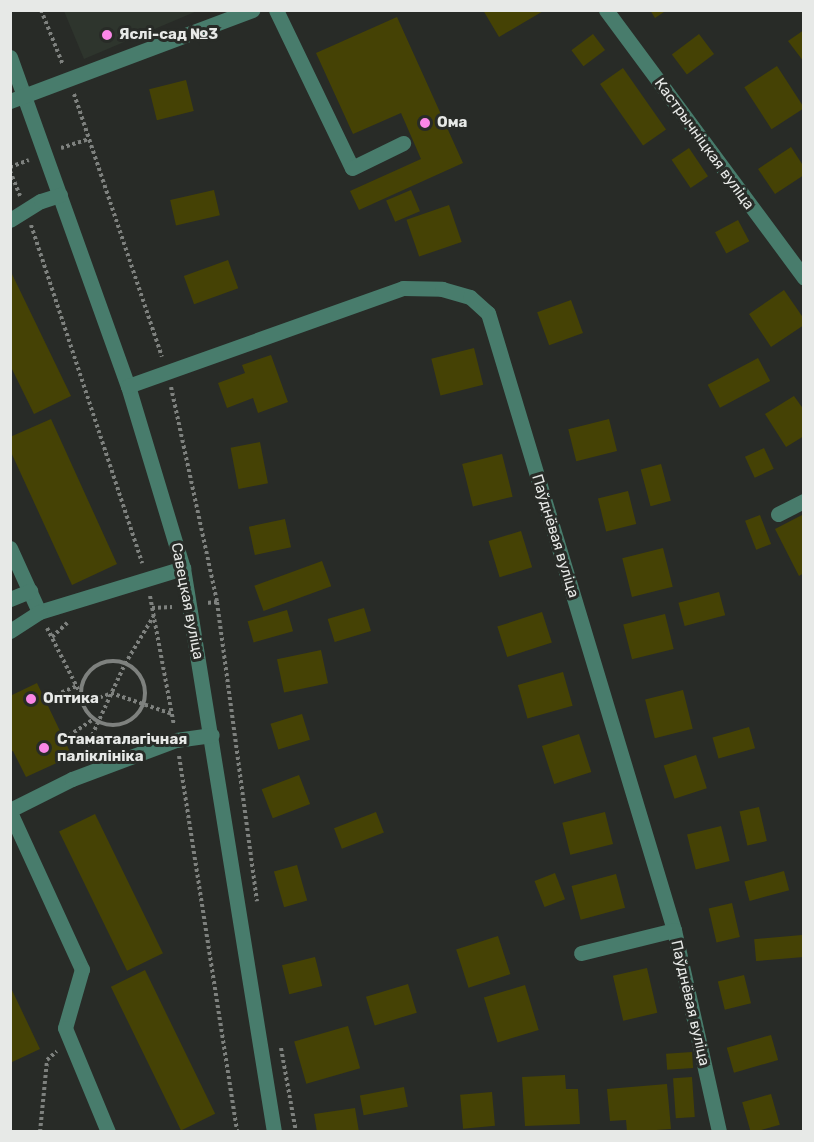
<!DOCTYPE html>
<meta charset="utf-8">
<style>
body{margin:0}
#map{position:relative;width:814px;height:1142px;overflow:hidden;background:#282b27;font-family:Rubik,sans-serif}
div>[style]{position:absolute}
.built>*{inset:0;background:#2e352d}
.building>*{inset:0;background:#454205;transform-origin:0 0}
.path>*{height:4px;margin-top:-2px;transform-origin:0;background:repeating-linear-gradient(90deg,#7e817e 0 3px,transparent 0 6px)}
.path>.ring{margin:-2px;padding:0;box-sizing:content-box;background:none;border:4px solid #7e817e;border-radius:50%}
.minor>*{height:15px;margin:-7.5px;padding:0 7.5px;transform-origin:7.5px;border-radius:7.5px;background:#487c6c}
.dots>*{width:16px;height:16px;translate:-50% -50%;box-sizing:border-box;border:3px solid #282b27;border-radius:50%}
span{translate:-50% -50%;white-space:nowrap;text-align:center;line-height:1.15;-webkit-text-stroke:6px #282b27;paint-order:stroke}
.poi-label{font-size:15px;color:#e7e9e7;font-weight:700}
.left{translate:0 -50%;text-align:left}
.street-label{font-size:15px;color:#e7e9e7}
.frame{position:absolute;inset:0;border:12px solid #e7e9e7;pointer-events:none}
</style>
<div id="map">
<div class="built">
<i style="clip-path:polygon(64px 11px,197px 11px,84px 59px)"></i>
</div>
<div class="building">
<i style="clip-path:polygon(483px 10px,545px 10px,499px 37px)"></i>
<i style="clip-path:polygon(650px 10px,667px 10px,655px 18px)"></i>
<i style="clip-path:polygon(397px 17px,463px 163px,359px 210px,350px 191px,421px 159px,401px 113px,353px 134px,316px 53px)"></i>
<i style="clip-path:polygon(804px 30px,804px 62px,788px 41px)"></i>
<i style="left:593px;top:34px;width:20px;height:27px;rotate:53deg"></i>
<i style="left:699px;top:34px;width:25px;height:34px;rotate:53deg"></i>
<i style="left:777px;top:66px;width:50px;height:39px;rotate:57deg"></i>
<i style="left:623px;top:68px;width:75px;height:28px;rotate:55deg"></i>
<i style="left:186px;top:80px;width:32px;height:38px;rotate:76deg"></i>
<i style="clip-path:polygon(791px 147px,804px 167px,804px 175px,775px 194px,758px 169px)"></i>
<i style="left:689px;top:148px;width:34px;height:21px;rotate:56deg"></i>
<i style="left:214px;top:190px;width:26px;height:45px;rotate:77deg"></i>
<i style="left:411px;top:190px;width:23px;height:27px;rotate:67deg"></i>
<i style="left:449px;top:205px;width:39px;height:45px;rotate:71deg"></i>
<i style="left:738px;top:220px;width:24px;height:26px;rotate:62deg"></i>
<i style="left:228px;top:260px;width:30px;height:47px;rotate:70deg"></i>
<i style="clip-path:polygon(10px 270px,71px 396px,34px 414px,10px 365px)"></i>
<i style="clip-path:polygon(784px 290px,804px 319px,804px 325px,771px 347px,749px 314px)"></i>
<i style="left:571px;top:300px;width:35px;height:36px;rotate:70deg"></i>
<i style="left:474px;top:348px;width:38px;height:44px;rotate:76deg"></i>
<i style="clip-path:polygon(271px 355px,288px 402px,258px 413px,253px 398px,227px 408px,218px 383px,245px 373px,242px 365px)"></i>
<i style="left:758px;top:358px;width:26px;height:57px;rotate:62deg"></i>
<i style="clip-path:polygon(794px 396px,804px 410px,804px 436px,786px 447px,765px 414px)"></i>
<i style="clip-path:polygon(51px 419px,117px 564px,72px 585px,10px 450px,10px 437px)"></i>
<i style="left:609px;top:419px;width:33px;height:42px;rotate:76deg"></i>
<i style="left:260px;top:442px;width:42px;height:30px;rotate:79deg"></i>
<i style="left:764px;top:448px;width:23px;height:21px;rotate:65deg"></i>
<i style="left:502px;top:454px;width:44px;height:41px;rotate:76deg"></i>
<i style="left:661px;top:464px;width:38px;height:21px;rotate:75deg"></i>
<i style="left:628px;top:491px;width:34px;height:31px;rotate:76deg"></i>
<i style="clip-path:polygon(804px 514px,804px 573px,799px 576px,775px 529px)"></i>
<i style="left:760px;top:515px;width:31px;height:16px;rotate:69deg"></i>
<i style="left:285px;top:519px;width:29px;height:37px;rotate:78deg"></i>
<i style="left:521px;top:531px;width:38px;height:34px;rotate:73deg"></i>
<i style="left:663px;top:548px;width:40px;height:42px;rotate:76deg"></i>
<i style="left:322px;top:561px;width:27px;height:72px;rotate:70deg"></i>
<i style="left:719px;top:592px;width:24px;height:42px;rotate:75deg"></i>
<i style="left:364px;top:608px;width:24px;height:38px;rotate:73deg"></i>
<i style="left:287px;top:610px;width:22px;height:41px;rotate:74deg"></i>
<i style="left:542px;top:612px;width:32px;height:47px;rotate:72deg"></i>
<i style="left:665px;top:614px;width:36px;height:43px;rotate:76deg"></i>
<i style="left:321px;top:650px;width:34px;height:45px;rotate:78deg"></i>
<i style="left:563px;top:672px;width:35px;height:47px;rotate:74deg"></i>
<i style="clip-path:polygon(37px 683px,72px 756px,26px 777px,13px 751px,10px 752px,10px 696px)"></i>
<i style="left:683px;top:690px;width:40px;height:39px;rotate:76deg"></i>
<i style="left:302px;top:714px;width:27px;height:33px;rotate:73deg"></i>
<i style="left:749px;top:727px;width:22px;height:38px;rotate:74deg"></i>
<i style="left:579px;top:734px;width:40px;height:39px;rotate:72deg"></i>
<i style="left:696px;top:755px;width:35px;height:34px;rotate:72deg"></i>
<i style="left:299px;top:775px;width:31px;height:40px;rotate:69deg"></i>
<i style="left:759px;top:807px;width:35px;height:20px;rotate:77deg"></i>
<i style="left:376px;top:812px;width:22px;height:45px;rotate:69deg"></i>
<i style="left:605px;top:812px;width:33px;height:44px;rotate:76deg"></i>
<i style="left:95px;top:814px;width:155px;height:40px;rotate:64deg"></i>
<i style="left:721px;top:826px;width:36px;height:35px;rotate:76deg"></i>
<i style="left:297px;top:865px;width:37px;height:24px;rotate:74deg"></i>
<i style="left:784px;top:871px;width:20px;height:41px;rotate:75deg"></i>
<i style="left:555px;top:873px;width:28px;height:22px;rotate:69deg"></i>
<i style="left:616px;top:874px;width:35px;height:46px;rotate:75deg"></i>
<i style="left:732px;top:903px;width:35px;height:24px;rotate:77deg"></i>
<i style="left:802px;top:935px;width:22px;height:48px;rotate:85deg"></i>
<i style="left:498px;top:936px;width:40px;height:44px;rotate:72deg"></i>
<i style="left:315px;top:957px;width:30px;height:34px;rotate:76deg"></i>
<i style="left:647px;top:968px;width:46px;height:35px;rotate:77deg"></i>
<i style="left:145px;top:970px;width:160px;height:38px;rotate:64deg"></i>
<i style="left:744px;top:975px;width:29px;height:27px;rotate:76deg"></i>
<i style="left:408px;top:984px;width:30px;height:44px;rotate:73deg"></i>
<i style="left:525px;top:985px;width:47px;height:43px;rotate:73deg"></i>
<i style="clip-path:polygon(10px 986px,40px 1049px,10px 1063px)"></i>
<i style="left:348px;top:1026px;width:44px;height:56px;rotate:74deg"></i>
<i style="left:771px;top:1035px;width:26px;height:46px;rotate:74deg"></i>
<i style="left:692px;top:1052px;width:16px;height:26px;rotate:86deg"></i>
<i style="clip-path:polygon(565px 1075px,566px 1089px,578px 1089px,580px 1124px,525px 1126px,522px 1077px)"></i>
<i style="left:692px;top:1077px;width:40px;height:19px;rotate:86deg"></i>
<i style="clip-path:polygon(667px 1084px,671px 1129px,627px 1132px,626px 1120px,610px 1121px,607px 1089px)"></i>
<i style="left:404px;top:1087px;width:20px;height:45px;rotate:79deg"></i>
<i style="left:492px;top:1092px;width:34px;height:32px;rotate:85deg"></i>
<i style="left:771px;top:1094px;width:32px;height:30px;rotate:74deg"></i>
<i style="clip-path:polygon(355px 1108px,359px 1132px,317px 1132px,314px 1114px)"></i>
</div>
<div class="path">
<i style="left:41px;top:10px;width:59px;rotate:68.2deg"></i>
<i style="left:74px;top:94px;width:277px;rotate:71.5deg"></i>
<i style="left:61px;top:148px;width:29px;rotate:-18deg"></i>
<i style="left:10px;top:167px;width:20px;rotate:-20deg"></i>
<i style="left:10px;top:171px;width:27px;rotate:68deg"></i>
<i style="left:31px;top:225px;width:356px;rotate:71.8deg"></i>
<i style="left:171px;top:387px;width:220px;rotate:77.9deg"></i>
<i style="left:217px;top:602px;width:11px;rotate:175deg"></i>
<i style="left:150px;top:596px;width:131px;rotate:79.5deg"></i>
<i style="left:217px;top:602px;width:302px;rotate:82.4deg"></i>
<i style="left:152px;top:608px;width:20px;rotate:-3deg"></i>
<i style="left:47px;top:628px;width:73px;rotate:63.1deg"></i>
<i style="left:52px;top:637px;width:21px;rotate:-43deg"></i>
<i class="ring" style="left:81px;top:661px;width:60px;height:60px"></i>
<i style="left:45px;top:699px;width:35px;rotate:-22deg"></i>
<i style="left:83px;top:704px;width:30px;rotate:-21deg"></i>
<i style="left:111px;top:693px;width:65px;rotate:19deg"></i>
<i style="left:64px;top:739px;width:36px;rotate:-34deg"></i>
<i style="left:179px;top:756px;width:380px;rotate:81.2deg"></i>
<i style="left:82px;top:757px;width:102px;rotate:-65.2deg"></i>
<i style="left:125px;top:664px;width:55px;rotate:-59.2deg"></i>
<i style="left:281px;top:1048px;width:85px;rotate:79.9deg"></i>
<i style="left:40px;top:1132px;width:72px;rotate:-84.4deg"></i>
<i style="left:47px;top:1060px;width:13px;rotate:-42deg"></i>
</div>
<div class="minor">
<i style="left:276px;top:10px;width:175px;rotate:64.3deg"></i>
<i style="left:352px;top:168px;width:57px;rotate:-26.1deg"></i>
<i style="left:606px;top:10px;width:333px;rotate:53.5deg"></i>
<i style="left:10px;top:57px;width:350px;rotate:70.3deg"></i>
<i style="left:128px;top:386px;width:190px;rotate:73.2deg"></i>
<i style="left:183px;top:568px;width:571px;rotate:80.83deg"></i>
<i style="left:10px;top:101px;width:259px;rotate:-20.6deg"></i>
<i style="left:10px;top:220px;width:36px;rotate:-32deg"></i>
<i style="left:41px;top:201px;width:20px;rotate:-18deg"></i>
<i style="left:128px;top:386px;width:292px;rotate:-19.6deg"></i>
<i style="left:403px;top:288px;width:39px;rotate:1deg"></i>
<i style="left:442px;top:289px;width:29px;rotate:16deg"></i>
<i style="left:470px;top:297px;width:24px;rotate:42deg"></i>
<i style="left:488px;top:313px;width:644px;rotate:73.22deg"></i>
<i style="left:674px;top:930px;width:207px;rotate:77.4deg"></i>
<i style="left:778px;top:514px;width:29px;rotate:-27deg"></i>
<i style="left:10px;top:548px;width:70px;rotate:65.6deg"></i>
<i style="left:39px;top:612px;width:151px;rotate:-17deg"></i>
<i style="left:10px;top:599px;width:22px;rotate:-22deg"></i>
<i style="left:10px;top:631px;width:35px;rotate:-33deg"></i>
<i style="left:10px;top:810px;width:69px;rotate:-26.6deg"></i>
<i style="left:72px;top:779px;width:111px;rotate:-20.6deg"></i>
<i style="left:176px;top:740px;width:36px;rotate:-8deg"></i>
<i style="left:10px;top:812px;width:173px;rotate:65.4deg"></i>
<i style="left:82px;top:969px;width:61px;rotate:106.1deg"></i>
<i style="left:65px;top:1028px;width:113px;rotate:67.5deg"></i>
<i style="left:581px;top:953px;width:96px;rotate:-13.9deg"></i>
</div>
<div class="dots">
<i style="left:107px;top:35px;background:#fa87e7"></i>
<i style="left:425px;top:123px;background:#fa87e7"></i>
<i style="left:31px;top:699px;background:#fa87e7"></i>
<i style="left:44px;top:748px;background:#fa87e7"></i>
</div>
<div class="poi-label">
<span class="left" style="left:119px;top:35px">Яслі-сад №3</span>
<span class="left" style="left:437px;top:123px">Ома</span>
<span class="left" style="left:43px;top:699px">Оптика</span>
<span class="left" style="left:57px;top:748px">Стаматалагічная<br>паліклініка</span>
</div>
<div class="street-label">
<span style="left:704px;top:144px;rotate:54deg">Кастрычніцкая вуліца</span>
<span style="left:555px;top:536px;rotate:73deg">Паўднёвая вуліца</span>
<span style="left:187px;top:601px;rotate:79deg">Савецкая вуліца</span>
<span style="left:690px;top:1003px;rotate:77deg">Паўднёвая вуліца</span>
</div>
<div class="frame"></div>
</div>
